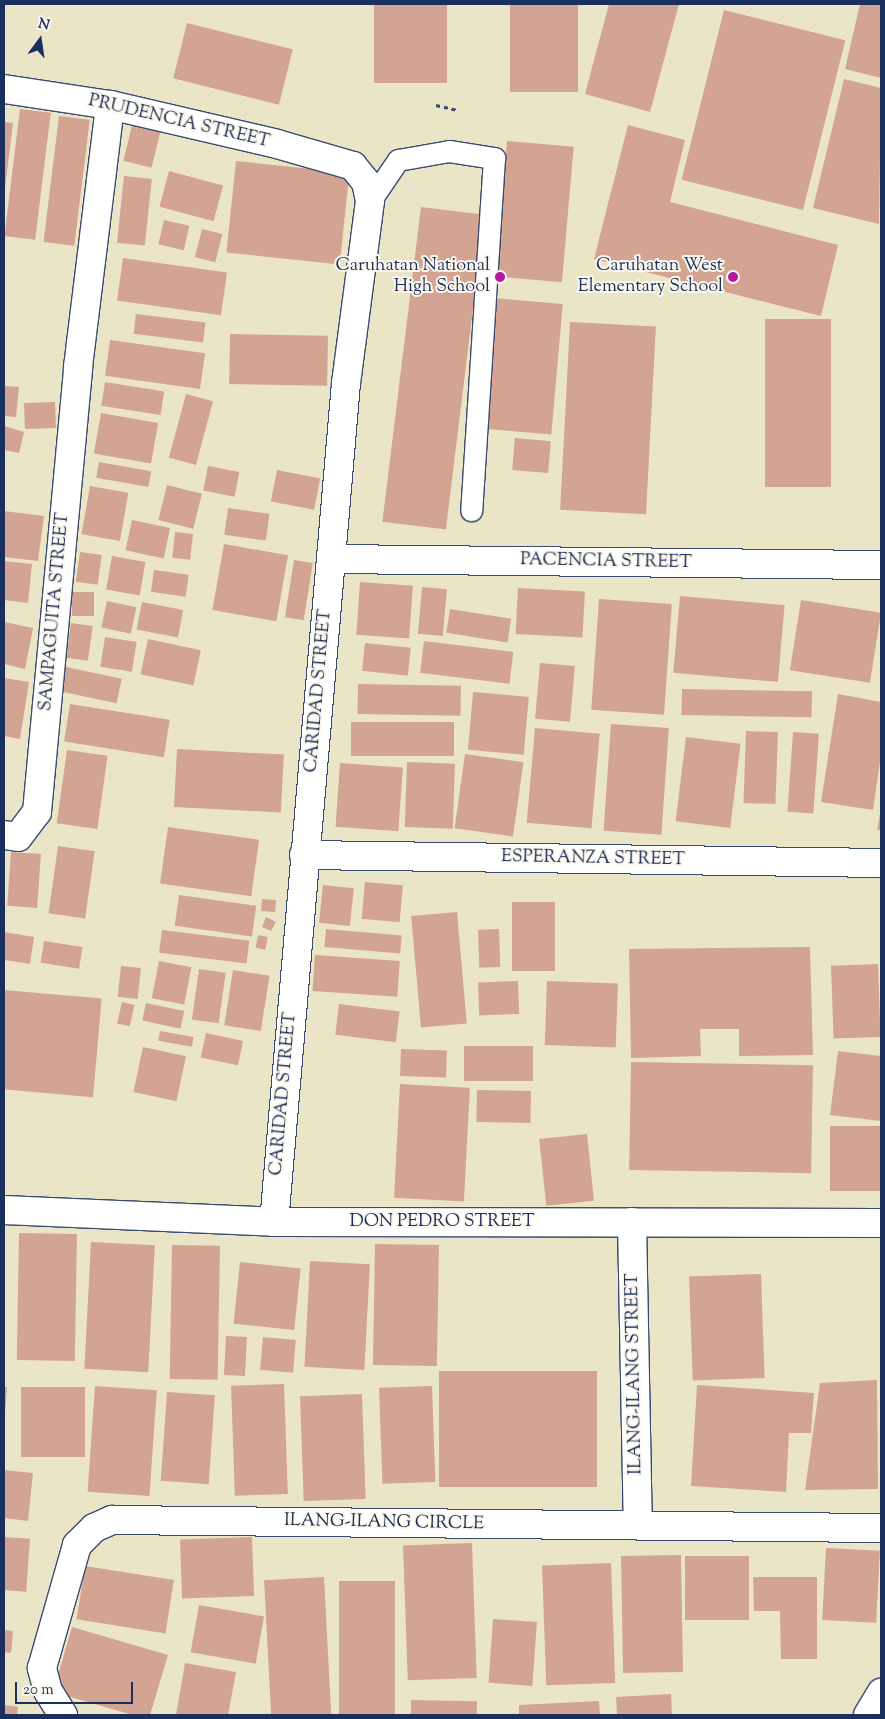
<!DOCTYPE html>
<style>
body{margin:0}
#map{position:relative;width:885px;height:1719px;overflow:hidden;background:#ebe5c7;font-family:"Sorts Mill Goudy",serif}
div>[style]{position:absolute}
.building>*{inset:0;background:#d3a491;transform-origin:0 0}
.path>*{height:3px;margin-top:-1.5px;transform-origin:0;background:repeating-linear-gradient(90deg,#3a4a6e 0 4px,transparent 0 8px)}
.roads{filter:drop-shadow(1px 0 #3a4a6e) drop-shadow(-1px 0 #3a4a6e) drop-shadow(0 1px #3a4a6e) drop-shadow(0 -1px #3a4a6e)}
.lane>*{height:21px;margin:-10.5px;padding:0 10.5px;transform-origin:10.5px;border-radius:10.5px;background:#fff}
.street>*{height:28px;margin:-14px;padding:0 14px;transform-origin:14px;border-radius:14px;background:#fff}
.dots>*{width:14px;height:14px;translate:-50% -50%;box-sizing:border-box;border:2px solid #fbf7ec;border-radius:50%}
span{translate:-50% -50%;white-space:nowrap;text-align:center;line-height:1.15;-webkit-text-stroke:4px #fbf7ec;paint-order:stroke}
.street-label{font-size:18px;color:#1b2f5e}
.poi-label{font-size:18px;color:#1b2f5e}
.right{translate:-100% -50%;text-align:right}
.frame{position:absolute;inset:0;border:5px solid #1b2f5e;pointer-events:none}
.north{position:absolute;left:15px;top:15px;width:50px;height:50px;-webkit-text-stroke:4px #fbf7ec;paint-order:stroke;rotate:14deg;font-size:14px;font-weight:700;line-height:20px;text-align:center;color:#1b2f5e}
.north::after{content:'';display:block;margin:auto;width:18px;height:22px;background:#1b2f5e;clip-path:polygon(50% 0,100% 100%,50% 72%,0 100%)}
.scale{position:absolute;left:15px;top:1682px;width:118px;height:22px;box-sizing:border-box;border:2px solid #1b2f5e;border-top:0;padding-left:6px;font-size:15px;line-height:18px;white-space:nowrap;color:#1b2f5e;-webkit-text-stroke:4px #fbf7ec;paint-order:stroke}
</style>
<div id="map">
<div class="building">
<i style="left:374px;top:4px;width:73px;height:79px"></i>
<i style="left:510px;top:4px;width:68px;height:88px"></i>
<i style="clip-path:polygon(609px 4px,679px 4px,650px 112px,585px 94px)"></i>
<i style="clip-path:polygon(860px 4px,881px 4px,881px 78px,845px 69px)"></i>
<i style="left:724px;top:10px;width:125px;height:175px;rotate:14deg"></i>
<i style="left:187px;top:23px;width:109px;height:57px;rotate:14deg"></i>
<i style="clip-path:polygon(844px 79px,881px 88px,879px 224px,813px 208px)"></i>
<i style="left:20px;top:109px;width:31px;height:128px;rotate:7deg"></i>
<i style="left:59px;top:116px;width:31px;height:127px;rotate:7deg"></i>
<i style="clip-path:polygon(4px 122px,13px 123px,5px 188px,4px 188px)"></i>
<i style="left:133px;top:122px;width:29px;height:40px;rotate:14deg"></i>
<i style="clip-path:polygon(628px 125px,685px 140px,670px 202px,838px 245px,821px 316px,594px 259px)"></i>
<i style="left:507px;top:141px;width:67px;height:136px;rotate:5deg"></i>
<i style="left:236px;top:161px;width:114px;height:92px;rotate:6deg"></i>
<i style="left:169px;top:171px;width:56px;height:37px;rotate:15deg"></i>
<i style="left:124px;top:176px;width:28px;height:67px;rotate:6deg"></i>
<i style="left:421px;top:207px;width:64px;height:317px;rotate:7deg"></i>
<i style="left:164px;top:220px;width:26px;height:25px;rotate:13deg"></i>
<i style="left:202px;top:229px;width:21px;height:29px;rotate:14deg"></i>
<i style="left:123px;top:258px;width:105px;height:43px;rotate:8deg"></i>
<i style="left:494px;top:298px;width:69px;height:131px;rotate:5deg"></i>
<i style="left:136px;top:314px;width:70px;height:20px;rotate:7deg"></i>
<i style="left:765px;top:319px;width:66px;height:168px"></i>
<i style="left:570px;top:322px;width:86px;height:188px;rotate:3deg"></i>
<i style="left:230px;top:334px;width:98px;height:50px;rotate:1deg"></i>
<i style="left:110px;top:340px;width:96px;height:36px;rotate:8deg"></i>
<i style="left:105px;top:382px;width:60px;height:24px;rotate:9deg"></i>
<i style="clip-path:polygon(4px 386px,19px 387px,16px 417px,4px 416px)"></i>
<i style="left:186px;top:394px;width:28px;height:66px;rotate:15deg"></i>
<i style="left:55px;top:402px;width:26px;height:31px;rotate:88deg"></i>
<i style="left:101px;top:413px;width:58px;height:41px;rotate:10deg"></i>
<i style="clip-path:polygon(4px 426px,24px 432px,19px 453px,4px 450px)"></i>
<i style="left:515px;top:438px;width:36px;height:32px;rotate:5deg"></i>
<i style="left:99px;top:462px;width:53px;height:16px;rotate:10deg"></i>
<i style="left:208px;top:466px;width:32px;height:25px;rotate:11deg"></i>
<i style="left:277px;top:470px;width:44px;height:32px;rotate:11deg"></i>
<i style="left:167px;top:485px;width:36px;height:36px;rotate:14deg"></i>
<i style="left:90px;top:486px;width:39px;height:49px;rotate:10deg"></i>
<i style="left:228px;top:508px;width:42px;height:27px;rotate:8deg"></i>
<i style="clip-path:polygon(4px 511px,44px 516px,38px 561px,4px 557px)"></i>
<i style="left:132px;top:520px;width:39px;height:31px;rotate:12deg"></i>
<i style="left:175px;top:532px;width:18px;height:26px;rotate:6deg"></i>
<i style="left:224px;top:544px;width:65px;height:67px;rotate:10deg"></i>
<i style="left:80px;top:552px;width:22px;height:30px;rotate:8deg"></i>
<i style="left:112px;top:556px;width:34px;height:34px;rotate:10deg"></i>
<i style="left:294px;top:560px;width:19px;height:58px;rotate:9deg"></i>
<i style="clip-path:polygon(4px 561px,32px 564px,28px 603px,4px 600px)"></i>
<i style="left:154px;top:570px;width:35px;height:22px;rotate:8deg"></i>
<i style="left:360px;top:582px;width:53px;height:53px;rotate:4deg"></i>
<i style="left:422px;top:587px;width:25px;height:47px;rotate:5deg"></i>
<i style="left:518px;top:588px;width:67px;height:46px;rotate:3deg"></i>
<i style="left:72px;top:592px;width:22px;height:24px"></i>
<i style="left:680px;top:596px;width:105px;height:77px;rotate:5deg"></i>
<i style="left:599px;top:599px;width:73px;height:111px;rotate:4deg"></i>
<i style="left:801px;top:600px;width:81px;height:71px;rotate:9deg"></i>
<i style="left:107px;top:601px;width:30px;height:27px;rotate:12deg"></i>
<i style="left:142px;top:602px;width:42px;height:28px;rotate:11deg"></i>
<i style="left:450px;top:609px;width:62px;height:24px;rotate:9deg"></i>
<i style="clip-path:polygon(4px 622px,33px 628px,25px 669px,4px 664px)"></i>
<i style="left:71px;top:623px;width:22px;height:35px;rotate:8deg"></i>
<i style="left:105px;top:637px;width:32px;height:30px;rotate:9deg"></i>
<i style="left:148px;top:639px;width:54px;height:36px;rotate:12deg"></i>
<i style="left:424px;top:641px;width:90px;height:32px;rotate:7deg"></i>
<i style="left:365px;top:643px;width:46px;height:28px;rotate:6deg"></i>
<i style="left:540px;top:663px;width:35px;height:56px;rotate:5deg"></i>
<i style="left:66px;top:667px;width:57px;height:25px;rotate:12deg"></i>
<i style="clip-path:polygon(4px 678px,29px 682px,20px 739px,4px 736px)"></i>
<i style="left:358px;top:684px;width:103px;height:30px;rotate:1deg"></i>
<i style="left:682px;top:689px;width:130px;height:26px;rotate:1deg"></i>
<i style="left:473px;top:692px;width:56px;height:58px;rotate:5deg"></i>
<i style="clip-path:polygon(838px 694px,881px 702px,881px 755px,873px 810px,821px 802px)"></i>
<i style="left:70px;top:704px;width:101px;height:38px;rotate:9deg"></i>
<i style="left:454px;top:722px;width:34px;height:103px;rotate:90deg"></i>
<i style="left:611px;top:724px;width:58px;height:107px;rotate:4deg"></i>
<i style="left:535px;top:728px;width:65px;height:95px;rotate:5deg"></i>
<i style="left:746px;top:731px;width:32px;height:72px;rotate:2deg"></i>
<i style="left:793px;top:732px;width:26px;height:80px;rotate:4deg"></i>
<i style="left:686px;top:737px;width:55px;height:85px;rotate:7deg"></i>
<i style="left:177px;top:749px;width:107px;height:58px;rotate:3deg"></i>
<i style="left:67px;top:750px;width:41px;height:74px;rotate:8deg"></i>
<i style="left:465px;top:754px;width:59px;height:75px;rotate:8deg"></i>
<i style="left:407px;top:762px;width:48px;height:65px;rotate:2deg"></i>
<i style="left:340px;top:763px;width:63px;height:64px;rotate:4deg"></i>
<i style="clip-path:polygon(881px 809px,881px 830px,877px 830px)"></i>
<i style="left:168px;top:827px;width:92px;height:57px;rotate:8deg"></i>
<i style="left:58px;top:846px;width:37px;height:68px;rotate:8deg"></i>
<i style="left:11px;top:852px;width:30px;height:54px;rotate:4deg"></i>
<i style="left:365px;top:882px;width:38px;height:37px;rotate:5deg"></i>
<i style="left:323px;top:885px;width:31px;height:38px;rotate:6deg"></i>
<i style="left:179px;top:895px;width:78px;height:31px;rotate:8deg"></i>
<i style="left:262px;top:899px;width:14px;height:12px;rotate:4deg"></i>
<i style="left:512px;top:902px;width:43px;height:69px"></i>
<i style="left:457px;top:912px;width:112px;height:46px;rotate:85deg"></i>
<i style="clip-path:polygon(266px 917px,276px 922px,271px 931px,262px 927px)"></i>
<i style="left:326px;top:929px;width:76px;height:18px;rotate:5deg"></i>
<i style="left:499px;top:929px;width:38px;height:21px;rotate:88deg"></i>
<i style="left:162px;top:930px;width:88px;height:23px;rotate:7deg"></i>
<i style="clip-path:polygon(4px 932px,34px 937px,30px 964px,4px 960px)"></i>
<i style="left:258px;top:935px;width:10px;height:13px;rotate:11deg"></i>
<i style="left:44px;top:941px;width:39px;height:22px;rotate:9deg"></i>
<i style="clip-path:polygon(810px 947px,813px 1055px,739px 1056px,739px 1029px,700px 1029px,701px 1056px,631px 1058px,629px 949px)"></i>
<i style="left:315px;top:955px;width:85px;height:36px;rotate:4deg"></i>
<i style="left:159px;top:961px;width:33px;height:38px;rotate:11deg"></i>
<i style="left:878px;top:964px;width:73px;height:47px;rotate:88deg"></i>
<i style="left:121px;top:966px;width:20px;height:31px;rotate:6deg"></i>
<i style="left:199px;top:969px;width:27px;height:51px;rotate:8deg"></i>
<i style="left:233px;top:970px;width:37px;height:56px;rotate:9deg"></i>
<i style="left:518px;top:981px;width:33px;height:40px;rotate:88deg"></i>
<i style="left:547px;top:981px;width:71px;height:64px;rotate:2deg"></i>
<i style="left:4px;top:990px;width:98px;height:99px;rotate:5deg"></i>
<i style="left:122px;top:1002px;width:13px;height:22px;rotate:13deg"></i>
<i style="left:146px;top:1003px;width:39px;height:18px;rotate:12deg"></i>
<i style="left:339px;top:1004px;width:61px;height:31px;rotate:7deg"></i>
<i style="left:160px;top:1031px;width:34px;height:10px;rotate:10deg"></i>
<i style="left:206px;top:1033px;width:38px;height:25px;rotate:12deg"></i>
<i style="left:464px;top:1046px;width:69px;height:35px"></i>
<i style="left:143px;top:1047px;width:44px;height:46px;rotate:12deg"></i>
<i style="left:401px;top:1049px;width:46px;height:27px;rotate:2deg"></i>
<i style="clip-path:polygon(838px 1051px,881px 1056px,881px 1121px,830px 1115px)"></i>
<i style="left:631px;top:1062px;width:182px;height:108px;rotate:1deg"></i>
<i style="left:400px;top:1084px;width:70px;height:114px;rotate:3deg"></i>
<i style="left:477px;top:1090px;width:54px;height:32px;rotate:1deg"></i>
<i style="left:830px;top:1126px;width:51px;height:65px"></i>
<i style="left:587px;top:1134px;width:67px;height:48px;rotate:84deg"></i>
<i style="left:19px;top:1233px;width:58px;height:127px;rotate:1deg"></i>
<i style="left:91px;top:1242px;width:64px;height:127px;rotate:3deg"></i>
<i style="left:375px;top:1244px;width:64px;height:121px;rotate:1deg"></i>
<i style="left:172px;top:1245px;width:48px;height:134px;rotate:1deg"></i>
<i style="left:310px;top:1261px;width:60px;height:106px;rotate:3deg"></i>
<i style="left:240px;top:1262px;width:61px;height:62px;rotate:6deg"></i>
<i style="left:761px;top:1274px;width:104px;height:72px;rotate:88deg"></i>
<i style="left:226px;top:1336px;width:21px;height:39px;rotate:3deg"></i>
<i style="left:263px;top:1337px;width:33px;height:33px;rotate:5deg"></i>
<i style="left:597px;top:1371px;width:116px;height:158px;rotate:90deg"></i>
<i style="clip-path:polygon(877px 1380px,878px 1489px,805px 1490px,820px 1383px)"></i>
<i style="left:284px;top:1384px;width:110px;height:53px;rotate:88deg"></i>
<i style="clip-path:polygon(697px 1385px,814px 1393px,811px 1433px,789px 1433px,786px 1492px,691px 1486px)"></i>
<i style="left:95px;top:1386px;width:62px;height:106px;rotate:4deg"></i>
<i style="left:432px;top:1386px;width:96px;height:53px;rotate:88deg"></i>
<i style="clip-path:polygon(4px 1387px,7px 1387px,5px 1413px,4px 1413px)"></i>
<i style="left:21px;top:1387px;width:64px;height:70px"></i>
<i style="left:167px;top:1392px;width:48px;height:89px;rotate:4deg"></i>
<i style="left:362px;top:1394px;width:105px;height:62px;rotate:88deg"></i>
<i style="clip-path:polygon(4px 1470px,33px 1473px,28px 1521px,4px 1518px)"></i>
<i style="left:4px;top:1537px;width:26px;height:53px;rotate:4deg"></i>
<i style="left:252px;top:1537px;width:59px;height:72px;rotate:88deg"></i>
<i style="left:472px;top:1543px;width:135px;height:69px;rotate:88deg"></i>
<i style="left:826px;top:1548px;width:54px;height:72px;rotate:3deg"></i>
<i style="left:681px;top:1555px;width:117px;height:60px;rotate:89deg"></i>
<i style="left:685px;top:1556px;width:64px;height:64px"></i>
<i style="left:611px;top:1563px;width:120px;height:69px;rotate:88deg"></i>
<i style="left:85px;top:1566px;width:90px;height:54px;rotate:9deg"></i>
<i style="left:324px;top:1577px;width:138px;height:60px;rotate:87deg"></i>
<i style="clip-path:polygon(753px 1577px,817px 1577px,817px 1659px,781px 1659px,780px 1611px,754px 1611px)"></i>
<i style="left:339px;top:1581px;width:56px;height:134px"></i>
<i style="left:199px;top:1605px;width:66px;height:48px;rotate:10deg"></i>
<i style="left:493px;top:1619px;width:44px;height:64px;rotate:4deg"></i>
<i style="clip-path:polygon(72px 1627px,168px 1655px,150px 1715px,133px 1715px,53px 1692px)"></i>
<i style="clip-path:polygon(4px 1630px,13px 1631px,11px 1653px,4px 1652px)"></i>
<i style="clip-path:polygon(185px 1663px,236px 1672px,228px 1715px,176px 1715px)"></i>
<i style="left:671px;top:1694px;width:21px;height:55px;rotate:87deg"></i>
<i style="left:411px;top:1700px;width:66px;height:15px;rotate:1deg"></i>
<i style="clip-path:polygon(599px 1701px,600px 1715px,519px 1715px,519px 1705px)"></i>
<i style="clip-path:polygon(4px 1705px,18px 1707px,17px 1715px,4px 1715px)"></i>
</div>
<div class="path">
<i style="left:436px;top:105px;width:22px;rotate:13deg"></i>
</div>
<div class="roads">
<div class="lane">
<i style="left:370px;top:201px;width:50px;rotate:-55.7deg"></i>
<i style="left:398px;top:160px;width:52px;rotate:-10deg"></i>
<i style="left:449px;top:151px;width:46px;rotate:8.8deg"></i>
<i style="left:494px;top:158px;width:353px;rotate:93.7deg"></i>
</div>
<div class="street">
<i style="left:4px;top:89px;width:107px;rotate:8.6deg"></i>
<i style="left:110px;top:105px;width:171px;rotate:13.1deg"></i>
<i style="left:277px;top:144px;width:79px;rotate:16.1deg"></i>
<i style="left:353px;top:166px;width:21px;rotate:51deg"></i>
<i style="left:366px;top:182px;width:19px;rotate:78deg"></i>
<i style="left:370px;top:201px;width:184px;rotate:97.5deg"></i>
<i style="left:346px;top:383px;width:842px;rotate:94.9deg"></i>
<i style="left:332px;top:559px;width:549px;rotate:0.63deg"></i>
<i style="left:4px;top:835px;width:14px;rotate:8deg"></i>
<i style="left:18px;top:837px;width:31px;rotate:-53deg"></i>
<i style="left:37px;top:812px;width:447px;rotate:-84.7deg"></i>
<i style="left:78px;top:367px;width:264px;rotate:-83deg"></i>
<i style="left:304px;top:855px;width:577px;rotate:0.79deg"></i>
<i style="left:4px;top:1210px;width:270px;rotate:2.5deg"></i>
<i style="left:274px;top:1222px;width:607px;rotate:0.09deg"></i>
<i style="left:632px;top:1222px;width:303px;rotate:88.9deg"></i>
<i style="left:63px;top:1715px;width:28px;rotate:-122deg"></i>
<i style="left:48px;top:1691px;width:24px;rotate:-105deg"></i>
<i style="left:42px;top:1668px;width:128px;rotate:-74.1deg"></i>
<i style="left:77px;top:1545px;width:24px;rotate:-45deg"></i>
<i style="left:94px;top:1528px;width:20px;rotate:-24deg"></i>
<i style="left:112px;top:1520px;width:769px;rotate:0.6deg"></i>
<i style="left:868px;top:1715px;width:26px;rotate:-59deg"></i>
</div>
</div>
<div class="dots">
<i style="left:500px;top:277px;background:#b5179e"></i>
<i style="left:733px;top:277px;background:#b5179e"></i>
</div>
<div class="street-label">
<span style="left:179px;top:122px;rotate:13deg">PRUDENCIA STREET</span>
<span style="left:606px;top:562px;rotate:1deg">PACENCIA STREET</span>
<span style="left:55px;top:612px;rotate:-85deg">SAMPAGUITA STREET</span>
<span style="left:319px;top:691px;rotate:-85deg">CARIDAD STREET</span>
<span style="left:593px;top:859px;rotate:1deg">ESPERANZA STREET</span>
<span style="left:284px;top:1094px;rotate:-85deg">CARIDAD STREET</span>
<span style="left:442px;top:1222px">DON PEDRO STREET</span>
<span style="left:635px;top:1374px;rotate:-91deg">ILANG-ILANG STREET</span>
<span style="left:384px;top:1523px;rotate:1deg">ILANG-ILANG CIRCLE</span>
</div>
<div class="poi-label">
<span class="right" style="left:490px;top:277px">Caruhatan National<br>High School</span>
<span class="right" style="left:723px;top:277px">Caruhatan West<br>Elementary School</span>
</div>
<div class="frame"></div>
<div class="north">N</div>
<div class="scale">20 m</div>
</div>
